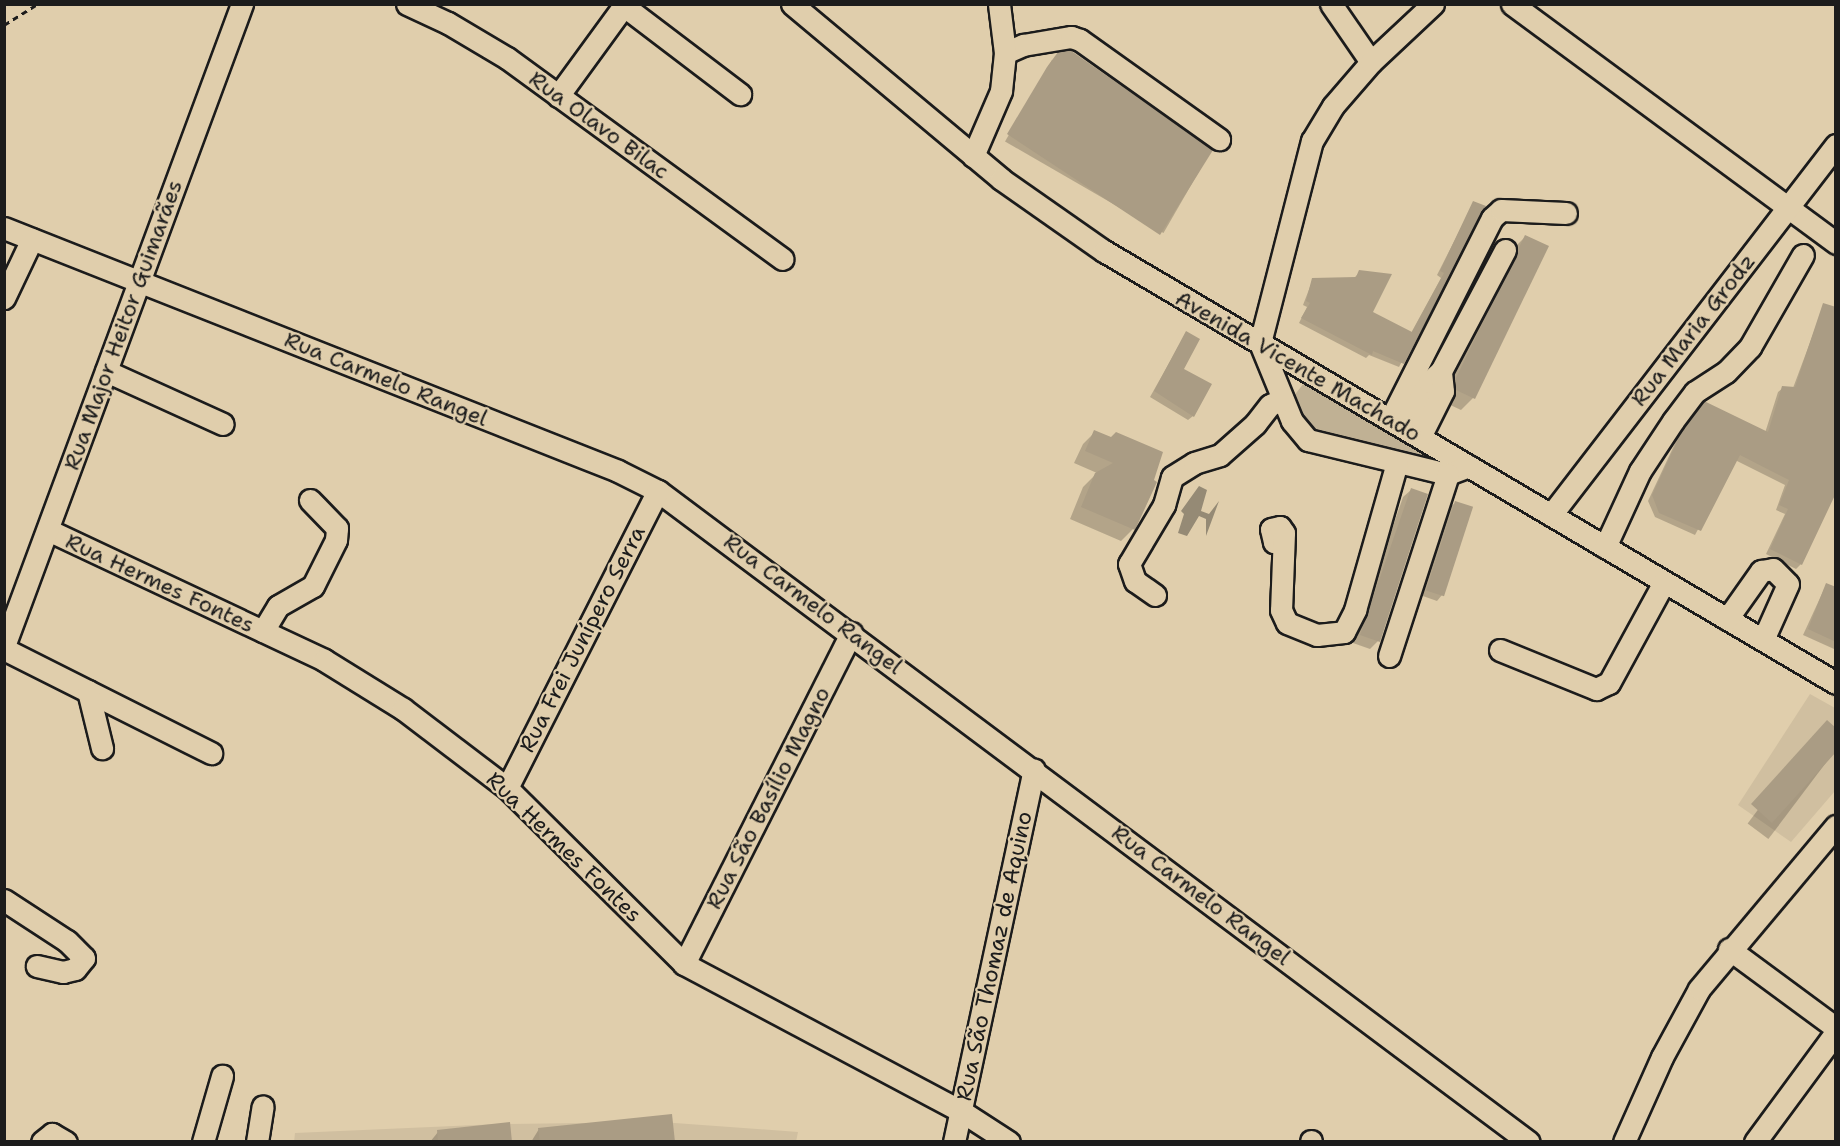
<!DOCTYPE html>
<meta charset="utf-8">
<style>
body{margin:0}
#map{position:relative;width:1840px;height:1146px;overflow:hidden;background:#e0ceac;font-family:"Shantell Sans",sans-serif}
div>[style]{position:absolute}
.built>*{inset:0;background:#d0bfa0}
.green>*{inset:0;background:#c0b194}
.water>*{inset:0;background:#958a75}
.shadow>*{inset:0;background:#0003;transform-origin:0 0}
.building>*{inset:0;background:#aa9c84;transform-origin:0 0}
.path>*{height:3px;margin-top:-1.5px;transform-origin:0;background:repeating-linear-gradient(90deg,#1c1c1c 0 6px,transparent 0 10.5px)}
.roads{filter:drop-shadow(2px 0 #1c1c1c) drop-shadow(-2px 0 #1c1c1c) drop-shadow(0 2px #1c1c1c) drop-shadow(0 -2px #1c1c1c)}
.minor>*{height:21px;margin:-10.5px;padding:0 10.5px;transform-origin:10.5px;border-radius:10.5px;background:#e0ceac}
span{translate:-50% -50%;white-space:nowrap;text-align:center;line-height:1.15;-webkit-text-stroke:4.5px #e0ceac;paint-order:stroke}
.street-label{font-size:22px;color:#1c1c1c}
.frame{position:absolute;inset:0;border:6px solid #1c1c1c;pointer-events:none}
</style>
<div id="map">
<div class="built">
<i style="clip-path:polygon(1810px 694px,1835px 708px,1835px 791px,1791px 842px,1738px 805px)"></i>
<i style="clip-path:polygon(661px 1122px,798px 1132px,796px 1142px,294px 1142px,295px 1133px,499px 1124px)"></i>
</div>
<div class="green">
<i style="clip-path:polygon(1304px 383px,1312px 384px,1435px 457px,1434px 462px,1305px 431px,1293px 397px)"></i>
</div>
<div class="water">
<i style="clip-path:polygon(1199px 486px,1207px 490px,1201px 511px,1209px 514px,1219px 501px,1206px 536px,1206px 519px,1199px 516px,1187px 536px,1178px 533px,1184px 514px,1181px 511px)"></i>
</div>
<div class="shadow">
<i style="left:1052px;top:60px;width:183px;height:94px;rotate:30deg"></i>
<i style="clip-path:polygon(1474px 202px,1484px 207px,1399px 367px,1369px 355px,1366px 358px,1299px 323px,1307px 307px,1303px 305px,1313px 279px,1354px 278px,1360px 272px,1371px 313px,1411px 333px,1441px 278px,1437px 275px)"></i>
<i style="clip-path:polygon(1526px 236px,1547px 247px,1473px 398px,1461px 410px,1444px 402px,1443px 393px,1514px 248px)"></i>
<i style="clip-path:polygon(1824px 305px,1801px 564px,1796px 569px,1766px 554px,1785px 514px,1776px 510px,1785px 485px,1735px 460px,1695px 535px,1655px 517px,1648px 501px,1678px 437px,1699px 408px,1765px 433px,1778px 392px,1783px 388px,1793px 388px)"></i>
<i style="clip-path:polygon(1186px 333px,1182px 370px,1193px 416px,1188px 420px,1150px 397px)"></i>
<i style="clip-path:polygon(1095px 432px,1152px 481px,1133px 529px,1121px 541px,1070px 519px,1083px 487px,1097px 473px,1074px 463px,1083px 444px)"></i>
<i style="clip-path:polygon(1411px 490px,1378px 641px,1370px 649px,1353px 643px,1403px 497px)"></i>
<i style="clip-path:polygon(1455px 503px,1442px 595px,1437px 601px,1420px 595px,1449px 508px)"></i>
<i style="clip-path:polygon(1826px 585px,1836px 589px,1834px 649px,1803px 635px)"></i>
<i style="left:1815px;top:734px;width:26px;height:112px;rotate:37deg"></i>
<i style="clip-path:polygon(539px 1129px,673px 1142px,531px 1142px)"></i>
<i style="clip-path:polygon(438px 1132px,511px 1142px,430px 1142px)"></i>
</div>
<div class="building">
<i style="clip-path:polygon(1070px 50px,1213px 150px,1160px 235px,1007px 134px,1047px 67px,1058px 52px)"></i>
<i style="clip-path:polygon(1473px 201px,1486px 206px,1404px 364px,1373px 351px,1372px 355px,1301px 318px,1310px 303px,1306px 301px,1312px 278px,1356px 277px,1359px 270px,1392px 274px,1373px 312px,1412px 332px,1444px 273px,1440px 271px)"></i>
<i style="clip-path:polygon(1525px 235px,1549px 246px,1475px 399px,1456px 390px,1455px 380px)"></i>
<i style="clip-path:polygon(1823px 303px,1836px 307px,1836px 493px,1802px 565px,1770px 549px,1788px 509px,1779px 505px,1789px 480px,1740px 455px,1701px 531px,1659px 513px,1652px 495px,1682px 431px,1704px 401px,1768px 432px,1782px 386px,1795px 387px)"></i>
<i style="clip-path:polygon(1186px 331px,1200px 339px,1184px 369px,1212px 384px,1194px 417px,1154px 391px)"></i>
<i style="clip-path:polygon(1094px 430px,1111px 437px,1116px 432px,1163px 452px,1154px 480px,1157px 482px,1135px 530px,1081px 507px,1095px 473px,1113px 463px,1085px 451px)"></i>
<i style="clip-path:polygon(1411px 488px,1428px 494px,1380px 642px,1360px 635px)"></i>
<i style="left:1455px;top:501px;width:19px;height:94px;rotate:18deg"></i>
<i style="clip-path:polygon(1826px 583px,1836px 587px,1836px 642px,1808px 629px)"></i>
<i style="clip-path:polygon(1827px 720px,1836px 728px,1836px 752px,1772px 823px,1751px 804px)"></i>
<i style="clip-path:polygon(672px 1114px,675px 1142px,540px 1142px,538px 1128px)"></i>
<i style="clip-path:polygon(510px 1122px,512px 1142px,438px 1142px,437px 1130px)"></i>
</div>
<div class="path">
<i style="left:4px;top:25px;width:40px;rotate:-32deg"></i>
</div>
<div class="roads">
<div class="minor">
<i style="left:407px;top:4px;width:45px;rotate:24.9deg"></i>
<i style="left:448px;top:23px;width:69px;rotate:30.7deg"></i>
<i style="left:507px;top:58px;width:341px;rotate:36.1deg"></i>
<i style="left:792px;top:4px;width:273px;rotate:39.9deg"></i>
<i style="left:1001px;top:179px;width:126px;rotate:35deg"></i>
<i style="left:1104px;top:251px;width:850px;rotate:30.55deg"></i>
<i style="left:1331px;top:4px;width:70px;rotate:55.4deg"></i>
<i style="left:1512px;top:4px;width:403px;rotate:36.4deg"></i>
<i style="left:624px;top:6px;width:146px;rotate:37.2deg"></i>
<i style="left:1005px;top:53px;width:20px;rotate:-24deg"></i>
<i style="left:1023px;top:45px;width:49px;rotate:-9.5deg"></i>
<i style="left:1071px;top:37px;width:9px;rotate:18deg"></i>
<i style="left:1080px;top:40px;width:171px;rotate:35.5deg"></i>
<i style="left:558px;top:96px;width:114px;rotate:-53.9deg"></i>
<i style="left:973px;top:156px;width:71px;rotate:-66.7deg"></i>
<i style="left:1001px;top:91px;width:38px;rotate:-84deg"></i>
<i style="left:1005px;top:53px;width:49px;rotate:-97deg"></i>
<i style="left:4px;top:228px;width:660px;rotate:21.59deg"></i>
<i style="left:618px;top:471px;width:45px;rotate:26.6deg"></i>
<i style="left:658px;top:491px;width:1087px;rotate:36.78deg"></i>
<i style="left:4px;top:298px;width:65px;rotate:-64.6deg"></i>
<i style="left:1260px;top:343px;width:209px;rotate:-75.6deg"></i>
<i style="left:1312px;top:141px;width:41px;rotate:-59deg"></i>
<i style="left:1333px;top:106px;width:58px;rotate:-49.2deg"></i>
<i style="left:1371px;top:62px;width:85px;rotate:-43.1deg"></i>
<i style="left:1260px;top:343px;width:84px;rotate:67.7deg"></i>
<i style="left:1292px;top:421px;width:25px;rotate:50deg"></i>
<i style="left:1308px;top:440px;width:144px;rotate:13.7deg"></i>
<i style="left:1448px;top:474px;width:22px;rotate:-21deg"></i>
<i style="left:106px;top:371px;width:128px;rotate:24.4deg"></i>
<i style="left:1390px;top:420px;width:226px;rotate:-63.2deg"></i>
<i style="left:1492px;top:218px;width:12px;rotate:-42deg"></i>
<i style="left:1501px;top:210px;width:65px;rotate:2.6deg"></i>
<i style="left:1403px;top:427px;width:52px;rotate:-60deg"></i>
<i style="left:1429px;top:382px;width:16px;rotate:-43deg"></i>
<i style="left:1441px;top:371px;width:137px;rotate:-62.1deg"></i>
<i style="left:1420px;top:437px;width:51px;rotate:-63.4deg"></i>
<i style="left:1443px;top:391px;width:20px;rotate:-96deg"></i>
<i style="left:1551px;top:515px;width:467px;rotate:-52.4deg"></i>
<i style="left:48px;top:530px;width:305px;rotate:25.2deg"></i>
<i style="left:324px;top:660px;width:93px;rotate:31.8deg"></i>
<i style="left:403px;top:709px;width:131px;rotate:37.2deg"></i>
<i style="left:507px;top:788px;width:250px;rotate:44.8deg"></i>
<i style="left:684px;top:964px;width:314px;rotate:28deg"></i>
<i style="left:961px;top:1111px;width:57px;rotate:32.9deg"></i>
<i style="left:1283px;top:543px;width:9px;rotate:-174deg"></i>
<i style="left:1274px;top:542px;width:13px;rotate:-103deg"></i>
<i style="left:1271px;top:529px;width:9px;rotate:-13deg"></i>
<i style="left:1280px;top:527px;width:7px;rotate:56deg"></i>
<i style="left:1284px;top:533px;width:77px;rotate:92.2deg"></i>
<i style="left:1281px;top:610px;width:14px;rotate:65deg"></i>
<i style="left:1287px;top:623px;width:32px;rotate:22deg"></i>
<i style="left:1317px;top:635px;width:27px;rotate:-6deg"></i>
<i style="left:1344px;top:632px;width:25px;rotate:-63deg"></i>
<i style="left:1355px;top:610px;width:153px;rotate:-74.1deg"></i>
<i style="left:1605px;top:547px;width:84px;rotate:-65.3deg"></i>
<i style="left:1640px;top:471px;width:60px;rotate:-56.6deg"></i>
<i style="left:1673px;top:421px;width:36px;rotate:-53deg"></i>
<i style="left:1695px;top:392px;width:37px;rotate:-33deg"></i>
<i style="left:1726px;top:372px;width:35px;rotate:-46deg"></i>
<i style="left:1750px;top:347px;width:106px;rotate:-60.1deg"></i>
<i style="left:1155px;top:595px;width:24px;rotate:-145deg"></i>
<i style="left:1135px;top:581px;width:18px;rotate:-109deg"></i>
<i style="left:1129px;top:564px;width:69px;rotate:-59.3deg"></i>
<i style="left:1164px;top:505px;width:29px;rotate:-74deg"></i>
<i style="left:1172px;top:477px;width:26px;rotate:-32deg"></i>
<i style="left:1194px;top:463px;width:27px;rotate:-17deg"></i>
<i style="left:1220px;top:455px;width:47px;rotate:-41.5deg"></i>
<i style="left:1255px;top:424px;width:24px;rotate:-52deg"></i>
<i style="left:1270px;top:405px;width:14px;rotate:-25deg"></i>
<i style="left:1727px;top:619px;width:59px;rotate:-54.7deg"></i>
<i style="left:1761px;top:571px;width:12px;rotate:-9deg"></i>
<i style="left:1773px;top:569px;width:21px;rotate:45deg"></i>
<i style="left:1788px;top:584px;width:61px;rotate:114.1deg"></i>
<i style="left:263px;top:631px;width:29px;rotate:-59deg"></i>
<i style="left:278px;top:606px;width:40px;rotate:-29.7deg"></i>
<i style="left:313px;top:586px;width:51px;rotate:-63.4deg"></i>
<i style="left:336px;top:540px;width:12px;rotate:-85deg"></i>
<i style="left:337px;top:528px;width:39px;rotate:-134deg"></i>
<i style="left:4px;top:646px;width:685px;rotate:-69.66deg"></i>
<i style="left:4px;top:649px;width:232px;rotate:26.7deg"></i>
<i style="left:1500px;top:650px;width:104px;rotate:22.1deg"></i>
<i style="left:1596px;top:689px;width:14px;rotate:-25deg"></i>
<i style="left:1609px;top:683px;width:115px;rotate:-61.4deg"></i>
<i style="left:1389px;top:656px;width:191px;rotate:-72deg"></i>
<i style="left:88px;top:691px;width:59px;rotate:76.2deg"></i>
<i style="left:507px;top:788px;width:333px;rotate:-63.1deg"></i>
<i style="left:4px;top:900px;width:75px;rotate:33.1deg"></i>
<i style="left:67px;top:941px;width:24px;rotate:45deg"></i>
<i style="left:84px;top:958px;width:14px;rotate:129deg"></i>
<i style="left:75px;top:969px;width:12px;rotate:166deg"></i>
<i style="left:63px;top:972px;width:27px;rotate:-167deg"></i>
<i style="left:1729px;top:949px;width:133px;rotate:36.4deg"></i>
<i style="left:684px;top:964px;width:371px;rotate:-63.2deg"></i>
<i style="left:42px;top:1142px;width:13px;rotate:-39deg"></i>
<i style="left:52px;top:1134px;width:16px;rotate:30deg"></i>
<i style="left:203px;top:1142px;width:69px;rotate:-73.9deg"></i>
<i style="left:257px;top:1142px;width:36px;rotate:-81deg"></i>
<i style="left:954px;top:1142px;width:381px;rotate:-77.9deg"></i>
<i style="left:1311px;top:1142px;width:1px;rotate:-90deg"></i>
<i style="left:1624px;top:1142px;width:93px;rotate:-65.9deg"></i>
<i style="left:1662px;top:1057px;width:77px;rotate:-61.4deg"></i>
<i style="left:1699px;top:989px;width:213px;rotate:-50deg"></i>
<i style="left:1755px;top:1142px;width:137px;rotate:-53.6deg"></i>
</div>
</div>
<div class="street-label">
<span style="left:599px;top:125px;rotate:36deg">Rua Olavo Bilac</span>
<span style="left:123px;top:325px;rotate:-70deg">Rua Major Heitor Guimarães</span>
<span style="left:1693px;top:330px;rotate:-52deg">Rua Maria Grodz</span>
<span style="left:1298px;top:366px;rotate:30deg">Avenida Vicente Machado</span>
<span style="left:386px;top:379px;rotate:22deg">Rua Carmelo Rangel</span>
<span style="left:160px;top:583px;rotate:25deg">Rua Hermes Fontes</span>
<span style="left:813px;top:604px;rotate:37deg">Rua Carmelo Rangel</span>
<span style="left:582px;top:639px;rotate:-63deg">Rua Frei Junípero Serra</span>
<span style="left:768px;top:798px;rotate:-63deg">Rua São Basílio Magno</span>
<span style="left:564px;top:847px;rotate:44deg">Rua Hermes Fontes</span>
<span style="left:1201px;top:895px;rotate:37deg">Rua Carmelo Rangel</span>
<span style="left:994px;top:956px;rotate:-78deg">Rua São Thomaz de Aquino</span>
</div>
<div class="frame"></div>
</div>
